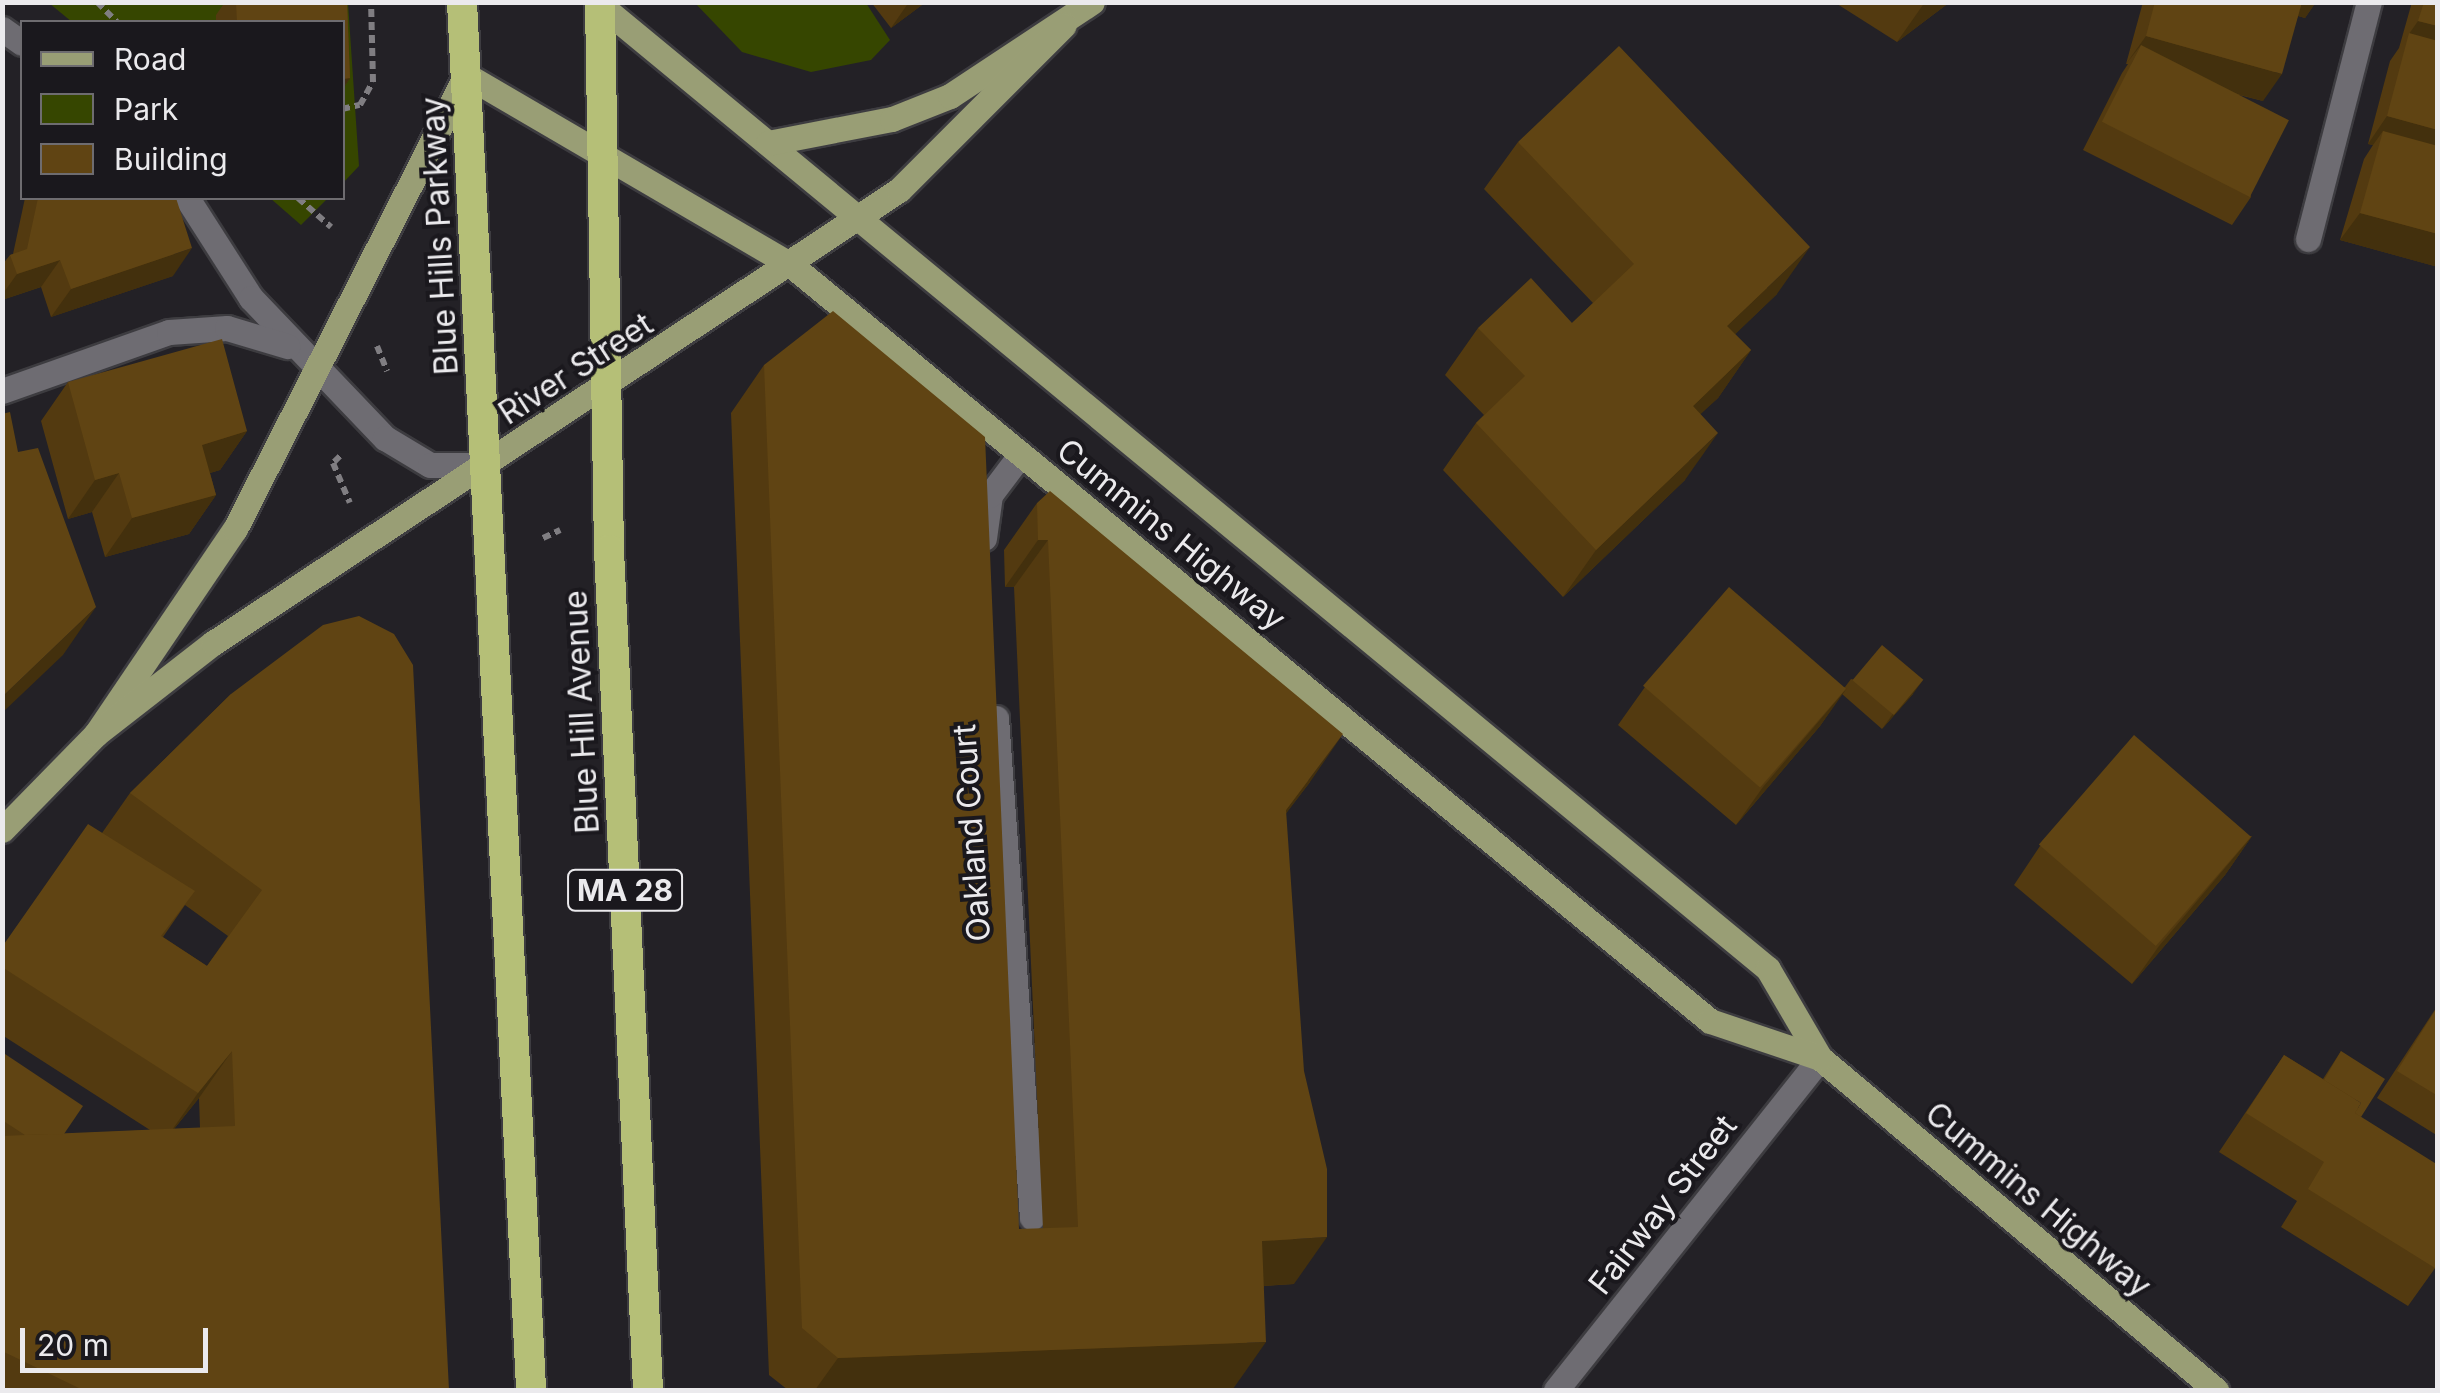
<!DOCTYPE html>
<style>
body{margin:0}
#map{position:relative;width:2440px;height:1393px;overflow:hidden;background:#232126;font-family:Inter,sans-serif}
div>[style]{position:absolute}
.green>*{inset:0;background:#364600}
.path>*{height:6px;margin-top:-3px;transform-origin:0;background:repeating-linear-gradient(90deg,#807e82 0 8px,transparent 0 13px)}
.roads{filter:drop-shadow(2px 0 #3d3c40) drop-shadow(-2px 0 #3d3c40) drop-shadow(0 2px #3d3c40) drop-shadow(0 -2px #3d3c40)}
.minor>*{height:25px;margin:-12.5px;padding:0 12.5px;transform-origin:12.5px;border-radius:12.5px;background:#6e6c72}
.major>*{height:25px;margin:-12.5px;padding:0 12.5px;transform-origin:12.5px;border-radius:12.5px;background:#999e75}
.highway>*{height:30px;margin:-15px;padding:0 15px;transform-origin:15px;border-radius:15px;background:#b5bf77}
.wall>*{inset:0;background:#533a10}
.shaded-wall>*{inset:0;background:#43300d}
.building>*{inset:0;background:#604413;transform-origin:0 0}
span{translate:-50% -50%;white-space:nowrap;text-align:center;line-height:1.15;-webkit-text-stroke:8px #1a181d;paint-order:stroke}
.shield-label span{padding:2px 8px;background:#1a181d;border:2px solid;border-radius:8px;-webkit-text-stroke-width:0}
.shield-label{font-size:30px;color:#ebeaed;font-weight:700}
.street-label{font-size:32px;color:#ebeaed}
.frame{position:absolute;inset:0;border:5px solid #ebeaed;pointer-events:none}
.legend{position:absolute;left:20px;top:20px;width:325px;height:180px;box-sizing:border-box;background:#1a181d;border:2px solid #6e6c70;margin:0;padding:12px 18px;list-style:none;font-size:30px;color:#ebeaed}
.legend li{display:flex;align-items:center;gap:20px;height:50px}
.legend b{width:50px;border:2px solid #6e6c70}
.scale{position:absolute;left:20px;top:1328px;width:188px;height:45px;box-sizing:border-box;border:5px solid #ebeaed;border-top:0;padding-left:12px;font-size:30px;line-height:35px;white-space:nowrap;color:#ebeaed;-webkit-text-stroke:8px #1a181d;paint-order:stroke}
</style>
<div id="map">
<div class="green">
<i style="clip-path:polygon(49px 3px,348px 3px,359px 166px,343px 183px,342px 22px,72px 22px)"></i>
<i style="clip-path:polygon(695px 3px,866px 3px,890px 40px,871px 60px,811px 72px,742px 52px)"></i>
<i style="clip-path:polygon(270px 198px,328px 198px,301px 225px)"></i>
</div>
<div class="path">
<i style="left:97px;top:2px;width:28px;rotate:45deg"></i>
<i style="left:342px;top:109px;width:18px;rotate:-13deg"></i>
<i style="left:360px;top:105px;width:26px;rotate:-61deg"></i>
<i style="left:373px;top:82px;width:80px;rotate:-91.4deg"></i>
<i style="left:298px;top:198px;width:44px;rotate:41.3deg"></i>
<i style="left:377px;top:346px;width:27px;rotate:68deg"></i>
<i style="left:340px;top:456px;width:10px;rotate:135deg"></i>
<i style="left:333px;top:463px;width:43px;rotate:67deg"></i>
<i style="left:543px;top:538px;width:19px;rotate:-25deg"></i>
</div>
<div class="roads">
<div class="minor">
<i style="left:2px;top:29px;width:24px;rotate:35deg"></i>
<i style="left:187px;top:198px;width:119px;rotate:57.4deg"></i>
<i style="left:251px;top:298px;width:194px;rotate:46.3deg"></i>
<i style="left:385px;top:438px;width:52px;rotate:31deg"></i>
<i style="left:430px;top:465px;width:58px"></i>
<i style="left:2308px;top:239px;width:245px;rotate:-75.6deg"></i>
<i style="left:2px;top:391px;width:177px;rotate:-19.5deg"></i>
<i style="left:169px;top:332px;width:58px;rotate:-3.9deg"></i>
<i style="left:227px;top:328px;width:63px;rotate:16.7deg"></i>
<i style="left:984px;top:538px;width:43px;rotate:-82.1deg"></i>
<i style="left:990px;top:495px;width:51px;rotate:-52.9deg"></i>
<i style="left:996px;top:718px;width:501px;rotate:85.88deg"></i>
<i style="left:1556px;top:1390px;width:424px;rotate:-51.5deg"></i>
</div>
<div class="major">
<i style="left:600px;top:5px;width:1514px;rotate:39.53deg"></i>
<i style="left:1768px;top:969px;width:103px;rotate:59.7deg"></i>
<i style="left:1820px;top:1058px;width:517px;rotate:39.98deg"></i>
<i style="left:768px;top:143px;width:126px;rotate:-11deg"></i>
<i style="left:892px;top:119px;width:62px;rotate:-21.6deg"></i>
<i style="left:950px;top:96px;width:170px;rotate:-33.5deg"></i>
<i style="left:96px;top:734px;width:248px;rotate:-55.9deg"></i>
<i style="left:235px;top:529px;width:509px;rotate:-63.03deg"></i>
<i style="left:466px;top:75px;width:376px;rotate:30.3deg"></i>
<i style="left:791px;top:265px;width:1190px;rotate:39.44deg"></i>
<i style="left:1710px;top:1021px;width:116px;rotate:18.6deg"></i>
<i style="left:2px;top:830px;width:134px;rotate:-45.6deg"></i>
<i style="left:96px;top:734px;width:148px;rotate:-37.9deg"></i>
<i style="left:213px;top:643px;width:822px;rotate:-33.44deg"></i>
<i style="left:899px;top:190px;width:233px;rotate:-45deg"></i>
</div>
<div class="highway">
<i style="left:462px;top:2px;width:1390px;rotate:87.15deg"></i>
<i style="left:600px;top:2px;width:548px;rotate:89.06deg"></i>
<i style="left:609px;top:550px;width:841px;rotate:87.34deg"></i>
</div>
</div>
<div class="wall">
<i style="clip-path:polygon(225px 2px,347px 2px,350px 78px,342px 90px,342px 22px,216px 22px,216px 15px)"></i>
<i style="clip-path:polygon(871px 2px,926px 2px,891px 28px)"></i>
<i style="clip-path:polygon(1834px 2px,1950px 2px,1897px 42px)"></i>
<i style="clip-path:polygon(2143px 2px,2316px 2px,2305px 18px,2298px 16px,2263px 101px,2239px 95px,2251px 197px,2232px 225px,2083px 150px,2122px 73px,2128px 64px,2126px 64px)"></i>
<i style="clip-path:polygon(2412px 2px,2438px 2px,2438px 267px,2340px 240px,2364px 159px,2373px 145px,2368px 144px,2390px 61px,2399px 48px)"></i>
<i style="clip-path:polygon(1518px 142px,1777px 294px,1735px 334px,1751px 350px,1718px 398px,1700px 414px,1685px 480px,1563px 597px,1443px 470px,1476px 423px,1484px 415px,1445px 375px,1478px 328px,1572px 323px,1593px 303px,1484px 189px)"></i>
<i style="clip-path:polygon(25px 198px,176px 198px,173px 276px,51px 317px,41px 287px,2px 300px,2px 265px,10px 255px,13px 254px)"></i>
<i style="clip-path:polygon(764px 365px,1019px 1229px,1043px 1229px,1014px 587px,1005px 587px,1004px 550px,1037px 503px,1310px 782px,1286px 813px,1294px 1284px,1264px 1286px,1233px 1389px,788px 1390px,769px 1375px,731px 413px)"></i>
<i style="clip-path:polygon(68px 382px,247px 431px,220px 470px,210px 473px,216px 495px,189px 534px,105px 557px,92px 512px,68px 519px,41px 421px)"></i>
<i style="clip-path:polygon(1851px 679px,1913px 694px,1882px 729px,1842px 694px,1820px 726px,1736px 825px,1618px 725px,1645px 687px,1845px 687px)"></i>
<i style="clip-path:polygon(evenodd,231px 694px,449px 1390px,2px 1390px,2px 1052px,64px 1134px,150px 1130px,2px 1035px,2px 947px,102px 833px,130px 793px,231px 694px,185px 905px,228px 936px,207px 966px,163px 937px,185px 905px,231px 694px,199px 1098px,200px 1128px,174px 1129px,199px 1098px)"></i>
<i style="clip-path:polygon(2252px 836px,2225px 875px,2132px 984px,2014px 885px,2040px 846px)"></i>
<i style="clip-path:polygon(2438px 1005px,2438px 1136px,2377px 1098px)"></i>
<i style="clip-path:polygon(2341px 1051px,2361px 1117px,2438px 1264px,2408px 1306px,2281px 1227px,2297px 1201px,2219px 1152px,2284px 1055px,2323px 1079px)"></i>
</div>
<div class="shaded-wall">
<i style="clip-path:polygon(909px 2px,926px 2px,891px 28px)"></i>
<i style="clip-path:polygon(1925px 2px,1950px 2px,1897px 42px)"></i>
<i style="clip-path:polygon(2249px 2px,2316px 2px,2305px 18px)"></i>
<i style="clip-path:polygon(2418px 21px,2438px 26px,2438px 59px,2409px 34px)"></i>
<i style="clip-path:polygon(2146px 36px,2282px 74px,2263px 101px,2131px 65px,2141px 45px,2126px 64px)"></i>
<i style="clip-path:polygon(350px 78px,342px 90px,342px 79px)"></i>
<i style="clip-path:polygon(2387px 116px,2438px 130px,2438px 163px,2383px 131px,2373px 145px,2368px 144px)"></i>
<i style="clip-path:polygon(2360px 213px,2438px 234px,2438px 267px,2340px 240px)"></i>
<i style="clip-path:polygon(1810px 247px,1777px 294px,1694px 374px,1727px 326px)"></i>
<i style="clip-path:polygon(192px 248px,173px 276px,51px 317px,71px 289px)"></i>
<i style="clip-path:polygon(60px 260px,41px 287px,2px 300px,2px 295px,17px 274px)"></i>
<i style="clip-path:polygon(1751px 350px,1718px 398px,1659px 453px,1693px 406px)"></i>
<i style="clip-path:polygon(247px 431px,220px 470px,175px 483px,202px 445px)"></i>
<i style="clip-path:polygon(1718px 433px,1685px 480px,1563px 597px,1596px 550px)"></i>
<i style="clip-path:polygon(119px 473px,92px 512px,68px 519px,95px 480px)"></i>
<i style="clip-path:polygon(216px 495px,189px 534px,105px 557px,132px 518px)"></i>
<i style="clip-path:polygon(1038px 540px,1048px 540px,1014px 587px,1005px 587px)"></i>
<i style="clip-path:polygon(96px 607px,63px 655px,2px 713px,2px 697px)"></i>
<i style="clip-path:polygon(1923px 680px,1913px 694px,1882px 729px,1892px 715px)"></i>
<i style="clip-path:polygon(1847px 688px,1820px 726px,1736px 825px,1763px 787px)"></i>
<i style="clip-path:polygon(1343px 734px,1310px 782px,1253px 857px,1286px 810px)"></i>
<i style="clip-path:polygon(2252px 836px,2225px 875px,2132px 984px,2159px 946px)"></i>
<i style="clip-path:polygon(232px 1051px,199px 1098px,165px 1140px,198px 1093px)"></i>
<i style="clip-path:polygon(1327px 1237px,1294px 1284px,1229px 1288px,1262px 1241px)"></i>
<i style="clip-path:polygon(1266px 1342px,1233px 1389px,815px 1390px,838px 1358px)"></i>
</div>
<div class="building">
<i style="clip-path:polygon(236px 2px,347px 2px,350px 78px,342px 79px,342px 22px,237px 22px)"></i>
<i style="clip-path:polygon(2155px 2px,2302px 2px,2282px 74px,2146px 36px)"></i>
<i style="clip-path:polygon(2424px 2px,2438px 2px,2438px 26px,2418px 21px)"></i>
<i style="clip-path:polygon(2409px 33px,2438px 41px,2438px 130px,2387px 116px)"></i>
<i style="left:2141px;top:45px;width:166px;height:86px;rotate:27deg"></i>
<i style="clip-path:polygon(1619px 46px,1810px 247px,1727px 326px,1751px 350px,1693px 406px,1718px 433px,1596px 550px,1476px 423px,1525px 376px,1478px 328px,1531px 278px,1572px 323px,1634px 264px,1518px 142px)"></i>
<i style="clip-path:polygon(2383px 131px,2438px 146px,2438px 234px,2360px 213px)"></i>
<i style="clip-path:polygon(38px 198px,176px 198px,192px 248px,71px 289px,60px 260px,17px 274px,10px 255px,27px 249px)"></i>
<i style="clip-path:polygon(833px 311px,985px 437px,1019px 1229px,1078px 1227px,1048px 540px,1038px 540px,1037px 503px,1050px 491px,1343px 734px,1286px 810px,1304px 1071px,1327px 1169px,1327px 1237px,1262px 1241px,1266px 1342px,838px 1358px,802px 1328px,764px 365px)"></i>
<i style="clip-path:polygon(222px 339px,247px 431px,202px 445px,216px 495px,132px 518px,119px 473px,95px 480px,68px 382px)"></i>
<i style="clip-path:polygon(10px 412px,18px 452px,38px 448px,96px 607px,2px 697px,2px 414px)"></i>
<i style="left:1729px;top:587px;width:155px;height:131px;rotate:41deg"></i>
<i style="clip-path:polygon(359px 616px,394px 634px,413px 665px,449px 1390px,83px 1390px,2px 1351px,2px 1136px,235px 1126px,232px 1051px,198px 1093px,2px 967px,2px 947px,88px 824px,195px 891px,161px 936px,207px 966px,262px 890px,130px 793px,231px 694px,323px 625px)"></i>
<i style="left:1882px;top:645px;width:54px;height:46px;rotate:40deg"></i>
<i style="left:2134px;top:735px;width:155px;height:145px;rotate:41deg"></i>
<i style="clip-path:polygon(2438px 1006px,2438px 1096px,2397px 1071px)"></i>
<i style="clip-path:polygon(2341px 1051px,2385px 1079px,2361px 1117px,2355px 1113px,2361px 1103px,2324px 1080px)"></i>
<i style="clip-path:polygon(2px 1052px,83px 1106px,64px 1134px,25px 1135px,2px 1120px)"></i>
<i style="clip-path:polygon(2284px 1055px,2361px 1103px,2355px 1113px,2438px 1165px,2438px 1264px,2435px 1268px,2308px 1189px,2324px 1162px,2246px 1113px)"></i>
</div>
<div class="shield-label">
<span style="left:625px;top:890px">MA 28</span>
</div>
<div class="street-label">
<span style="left:440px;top:236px;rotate:-93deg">Blue Hills Parkway</span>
<span style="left:576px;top:369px;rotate:-33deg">River Street</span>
<span style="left:1171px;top:535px;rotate:39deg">Cummins Highway</span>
<span style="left:582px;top:712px;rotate:-93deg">Blue Hill Avenue</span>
<span style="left:972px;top:833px;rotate:-94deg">Oakland Court</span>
<span style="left:2038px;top:1200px;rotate:40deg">Cummins Highway</span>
<span style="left:1663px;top:1205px;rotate:-52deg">Fairway Street</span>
</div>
<div class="frame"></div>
<ul class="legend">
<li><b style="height:12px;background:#999e75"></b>Road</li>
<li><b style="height:28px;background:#364600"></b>Park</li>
<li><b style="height:28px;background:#604413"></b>Building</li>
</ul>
<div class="scale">20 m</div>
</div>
